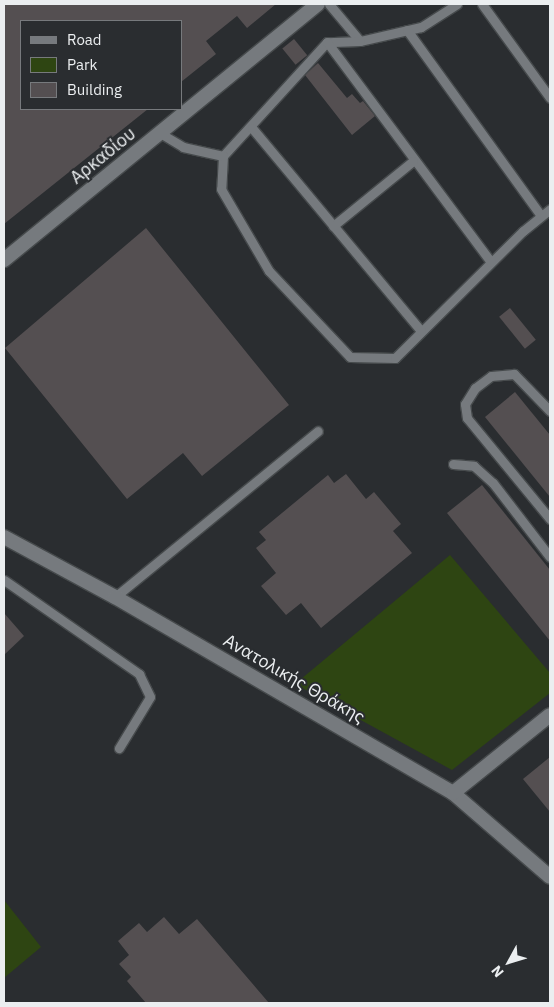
<!DOCTYPE html>
<meta charset="utf-8">
<style>
body{margin:0}
#map{position:relative;width:554px;height:1007px;overflow:hidden;background:#2a2d30;font-family:"IBM Plex Sans",sans-serif}
div>[style]{position:absolute}
.green>*{inset:0;background:#2e4512}
.building>*{inset:0;background:#544f51;transform-origin:0 0}
.roads{filter:drop-shadow(1px 0 #464a4c) drop-shadow(-1px 0 #464a4c) drop-shadow(0 1px #464a4c) drop-shadow(0 -1px #464a4c)}
.service>*{height:9px;margin:-4.5px;padding:0 4.5px;transform-origin:4.5px;border-radius:4.5px;background:#767a7e}
.minor>*{height:14px;margin:-7px;padding:0 7px;transform-origin:7px;border-radius:7px;background:#767a7e}
span{translate:-50% -50%;white-space:nowrap;text-align:center;line-height:1.15;-webkit-text-stroke:4px #2a2d30;paint-order:stroke}
.street-label{font-size:18px;color:#ebeef0}
.frame{position:absolute;inset:0;border:5px solid #ebeef0;pointer-events:none}
.legend{position:absolute;left:20px;top:20px;width:162px;height:90px;box-sizing:border-box;background:#2a2d30;border:1px solid #777a7d;margin:0;padding:6px 9px;list-style:none;font-size:15px;color:#ebeef0}
.legend li{display:flex;align-items:center;gap:10px;height:25px}
.legend b{width:25px;border:1px solid #777a7d}
.north{position:absolute;left:484px;top:937px;width:50px;height:50px;-webkit-text-stroke:4px #2a2d30;paint-order:stroke;rotate:231deg;font-size:14px;font-weight:700;line-height:20px;text-align:center;color:#ebeef0}
.north::after{content:'';display:block;margin:auto;width:18px;height:22px;background:#ebeef0;clip-path:polygon(50% 0,100% 100%,50% 72%,0 100%)}
</style>
<div id="map">
<div class="green">
<i style="clip-path:polygon(450px 555px,550px 673px,550px 693px,452px 770px,295px 684px)"></i>
<i style="clip-path:polygon(4px 900px,41px 947px,4px 978px)"></i>
</div>
<div class="building">
<i style="clip-path:polygon(4px 4px,276px 4px,247px 28px,237px 16px,206px 41px,216px 54px,181px 82px,181px 21px,21px 21px,21px 109px,148px 109px,4px 224px)"></i>
<i style="left:294px;top:39px;width:21px;height:15px;rotate:51deg"></i>
<i style="clip-path:polygon(318px 63px,347px 98px,352px 94px,360px 103px,363px 101px,375px 116px,352px 135px,305px 75px)"></i>
<i style="clip-path:polygon(146px 228px,289px 405px,202px 476px,183px 453px,127px 499px,5px 348px)"></i>
<i style="left:510px;top:308px;width:41px;height:14px;rotate:51deg"></i>
<i style="clip-path:polygon(515px 392px,550px 435px,550px 497px,485px 417px)"></i>
<i style="clip-path:polygon(346px 474px,366px 499px,374px 492px,401px 524px,393px 531px,412px 553px,321px 628px,301px 603px,286px 615px,261px 586px,276px 573px,256px 548px,266px 540px,259px 532px,328px 475px,334px 483px)"></i>
<i style="clip-path:polygon(482px 485px,550px 570px,550px 641px,447px 513px)"></i>
<i style="clip-path:polygon(4px 613px,24px 636px,4px 655px)"></i>
<i style="clip-path:polygon(550px 757px,550px 812px,523px 779px)"></i>
<i style="clip-path:polygon(164px 917px,179px 934px,197px 919px,269px 1003px,146px 1003px,127px 981px,131px 977px,119px 964px,129px 955px,118px 941px,139px 923px,147px 932px)"></i>
</div>
<div class="roads">
<div class="service">
<i style="left:329px;top:4px;width:48px;rotate:50deg"></i>
<i style="left:457px;top:4px;width:43px;rotate:147.4deg"></i>
<i style="left:421px;top:27px;width:63px;rotate:167.1deg"></i>
<i style="left:360px;top:41px;width:33px;rotate:178deg"></i>
<i style="left:327px;top:42px;width:154px;rotate:132.4deg"></i>
<i style="left:223px;top:156px;width:33px;rotate:93deg"></i>
<i style="left:221px;top:189px;width:95px;rotate:59.7deg"></i>
<i style="left:269px;top:271px;width:118px;rotate:46.7deg"></i>
<i style="left:350px;top:357px;width:45px;rotate:1.3deg"></i>
<i style="left:395px;top:358px;width:180px;rotate:-44.8deg"></i>
<i style="left:523px;top:231px;width:35px;rotate:-39deg"></i>
<i style="left:482px;top:4px;width:116px;rotate:54.1deg"></i>
<i style="left:407px;top:30px;width:229px;rotate:54.2deg"></i>
<i style="left:327px;top:42px;width:274px;rotate:53.3deg"></i>
<i style="left:252px;top:128px;width:264px;rotate:50.2deg"></i>
<i style="left:160px;top:133px;width:27px;rotate:31deg"></i>
<i style="left:183px;top:147px;width:41px;rotate:12.7deg"></i>
<i style="left:333px;top:226px;width:103px;rotate:-39.1deg"></i>
<i style="left:550px;top:411px;width:52px;rotate:-134.2deg"></i>
<i style="left:514px;top:374px;width:23px;rotate:175deg"></i>
<i style="left:491px;top:376px;width:20px;rotate:143deg"></i>
<i style="left:475px;top:388px;width:19px;rotate:122deg"></i>
<i style="left:465px;top:404px;width:14px;rotate:82deg"></i>
<i style="left:467px;top:418px;width:131px;rotate:50.6deg"></i>
<i style="left:453px;top:464px;width:21px;rotate:5deg"></i>
<i style="left:474px;top:466px;width:25px;rotate:42deg"></i>
<i style="left:493px;top:483px;width:93px;rotate:52.4deg"></i>
<i style="left:4px;top:580px;width:165px;rotate:34.8deg"></i>
<i style="left:139px;top:674px;width:25px;rotate:64deg"></i>
<i style="left:150px;top:697px;width:60px;rotate:121.3deg"></i>
<i style="left:115px;top:597px;width:262px;rotate:-39.3deg"></i>
</div>
<div class="minor">
<i style="left:4px;top:260px;width:405px;rotate:-39.2deg"></i>
<i style="left:4px;top:537px;width:126px;rotate:28.4deg"></i>
<i style="left:115px;top:597px;width:391px;rotate:30.1deg"></i>
<i style="left:453px;top:793px;width:128px;rotate:40.9deg"></i>
<i style="left:453px;top:793px;width:124px;rotate:-38.8deg"></i>
</div>
</div>
<div class="street-label">
<span style="left:103px;top:156px;rotate:-39deg">Αρκαδίου</span>
<span style="left:294px;top:679px;rotate:30deg">Ανατολικής Θράκης</span>
</div>
<div class="frame"></div>
<ul class="legend">
<li><b style="height:6px;background:#767a7e"></b>Road</li>
<li><b style="height:14px;background:#2e4512"></b>Park</li>
<li><b style="height:14px;background:#544f51"></b>Building</li>
</ul>
<div class="north">N</div>
</div>
